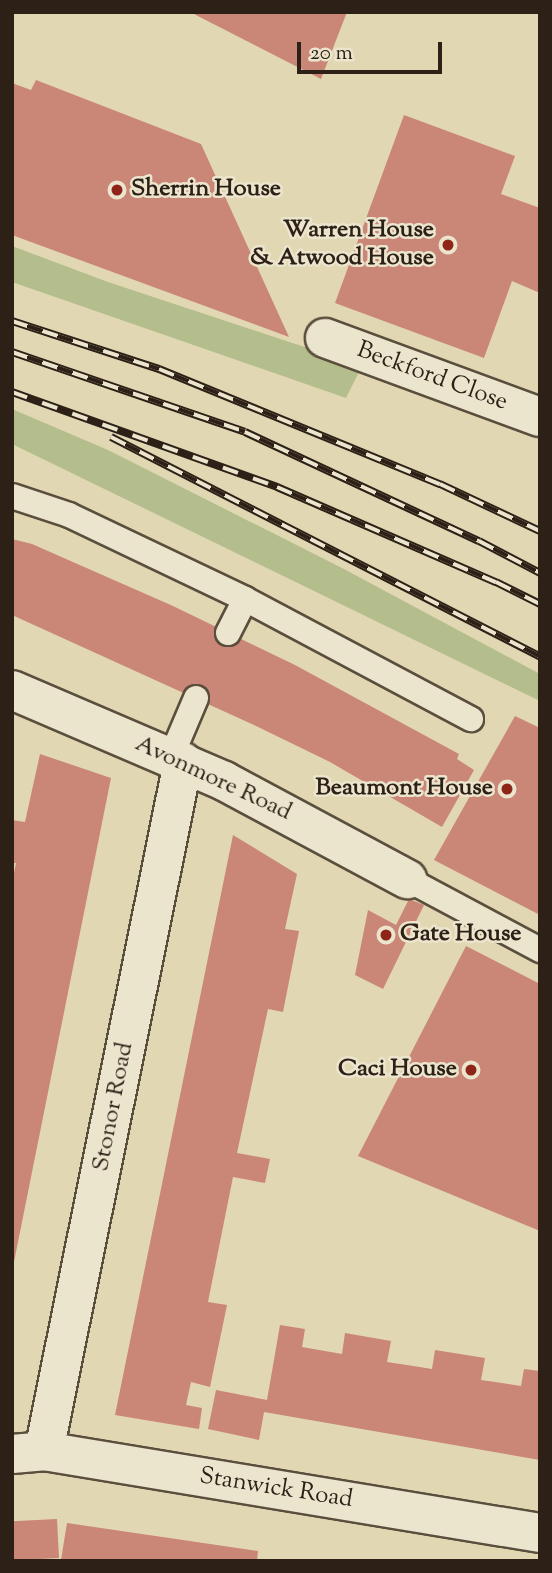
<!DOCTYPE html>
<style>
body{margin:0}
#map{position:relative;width:552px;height:1573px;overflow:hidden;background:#e2d7b3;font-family:"Sorts Mill Goudy",serif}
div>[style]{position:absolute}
.green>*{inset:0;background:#b4be8c}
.building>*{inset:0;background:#ca8677;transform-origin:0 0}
.roads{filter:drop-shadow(2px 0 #5a4e3d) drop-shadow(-2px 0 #5a4e3d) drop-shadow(0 2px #5a4e3d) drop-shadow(0 -2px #5a4e3d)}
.lane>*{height:24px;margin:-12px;padding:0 12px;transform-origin:12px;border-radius:12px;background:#ece5ce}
.street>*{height:38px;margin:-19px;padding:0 19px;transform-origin:19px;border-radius:19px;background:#ece5ce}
.rail>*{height:8px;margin-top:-4px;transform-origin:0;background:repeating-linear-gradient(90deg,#ece5ce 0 16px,#2d2016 0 32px);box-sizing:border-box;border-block:2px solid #2d2016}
.dots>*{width:19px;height:19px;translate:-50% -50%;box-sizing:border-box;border:4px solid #ece5ce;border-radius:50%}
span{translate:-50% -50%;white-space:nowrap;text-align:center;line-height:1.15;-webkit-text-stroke:5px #ece5ce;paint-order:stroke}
.poi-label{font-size:24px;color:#2d2016;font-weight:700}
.left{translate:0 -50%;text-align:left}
.right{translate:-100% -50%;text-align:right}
.street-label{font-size:24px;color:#2d2016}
.frame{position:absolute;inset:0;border:14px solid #2d2016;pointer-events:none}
.scale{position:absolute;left:297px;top:42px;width:145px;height:32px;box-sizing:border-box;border:4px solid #2d2016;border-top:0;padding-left:9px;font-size:21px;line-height:24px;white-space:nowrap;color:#2d2016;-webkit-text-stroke:5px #ece5ce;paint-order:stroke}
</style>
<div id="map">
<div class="green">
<i style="clip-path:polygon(12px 246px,108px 282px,362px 366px,346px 398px,12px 282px)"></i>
<i style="clip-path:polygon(12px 409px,108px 450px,344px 569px,540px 674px,540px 701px,12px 444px)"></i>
</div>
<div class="building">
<i style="clip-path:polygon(190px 12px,347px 12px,321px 79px)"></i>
<i style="clip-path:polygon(36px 80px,201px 144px,289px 337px,12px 235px,12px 83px,31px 90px)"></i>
<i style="clip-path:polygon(404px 115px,515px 156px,501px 194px,540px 208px,540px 293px,512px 281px,484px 358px,335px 303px)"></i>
<i style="clip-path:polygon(12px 539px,32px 544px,173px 606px,295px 665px,459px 754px,457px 759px,474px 770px,442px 827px,330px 762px,254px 725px,12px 615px)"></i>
<i style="clip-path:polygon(515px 716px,540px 728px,540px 915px,434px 860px)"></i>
<i style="clip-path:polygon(40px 754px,111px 778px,14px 1262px,12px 882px,16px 863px,12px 863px,12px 820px,25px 822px)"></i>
<i style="clip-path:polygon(233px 835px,297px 874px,285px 929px,299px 931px,283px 1012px,268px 1009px,237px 1153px,270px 1159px,265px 1183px,233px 1177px,208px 1302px,227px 1305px,210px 1387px,191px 1382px,186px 1405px,202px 1408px,199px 1429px,115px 1415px)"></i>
<i style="clip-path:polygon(409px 899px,424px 905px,383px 989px,355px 975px,368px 910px,396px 925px)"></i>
<i style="clip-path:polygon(466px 946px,540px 984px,540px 1231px,358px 1156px)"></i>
<i style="clip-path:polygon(280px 1325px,305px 1329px,302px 1347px,342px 1354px,345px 1333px,391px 1341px,387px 1362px,407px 1365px,432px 1369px,435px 1350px,485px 1358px,481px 1380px,495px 1382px,521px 1386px,524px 1369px,540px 1371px,540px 1460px,264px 1412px,259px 1440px,208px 1429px,216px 1390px,267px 1400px)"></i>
<i style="left:57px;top:1519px;width:39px;height:45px;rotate:87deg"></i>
<i style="clip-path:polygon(67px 1523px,258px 1551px,257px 1561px,63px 1561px,61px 1560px)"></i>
</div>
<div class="roads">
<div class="lane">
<i style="left:12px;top:496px;width:60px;rotate:18.4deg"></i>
<i style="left:69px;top:515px;width:195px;rotate:25.5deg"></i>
<i style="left:245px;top:599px;width:256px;rotate:28deg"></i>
<i style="left:228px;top:633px;width:38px;rotate:-63deg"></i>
<i style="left:171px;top:757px;width:64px;rotate:-67deg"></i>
<i style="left:407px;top:879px;width:151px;rotate:28.1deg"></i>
</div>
<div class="street">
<i style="left:325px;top:338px;width:229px;rotate:20.2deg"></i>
<i style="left:12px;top:690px;width:231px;rotate:23.2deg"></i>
<i style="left:224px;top:781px;width:208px;rotate:28.2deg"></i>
<i style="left:44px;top:1451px;width:703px;rotate:-78.59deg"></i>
<i style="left:12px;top:1454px;width:32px;rotate:-5deg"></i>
<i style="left:44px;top:1451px;width:503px;rotate:9.39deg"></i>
</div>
</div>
<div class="rail">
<i style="left:12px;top:321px;width:155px;rotate:18.1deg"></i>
<i style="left:159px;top:369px;width:304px;rotate:22.3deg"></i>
<i style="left:440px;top:484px;width:110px;rotate:25.2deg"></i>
<i style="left:12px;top:352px;width:246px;rotate:18.9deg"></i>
<i style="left:245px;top:432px;width:258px;rotate:25deg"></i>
<i style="left:479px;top:541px;width:69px;rotate:27.7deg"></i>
<i style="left:12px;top:392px;width:282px;rotate:19.7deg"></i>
<i style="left:277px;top:487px;width:239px;rotate:23.5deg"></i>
<i style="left:496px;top:582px;width:49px;rotate:26.6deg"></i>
<i style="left:111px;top:437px;width:482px;rotate:27.1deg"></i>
</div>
<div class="dots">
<i style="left:117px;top:190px;background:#8f2418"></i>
<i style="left:448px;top:245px;background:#8f2418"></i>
<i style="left:507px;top:789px;background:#8f2418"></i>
<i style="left:386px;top:935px;background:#8f2418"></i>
<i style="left:471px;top:1070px;background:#8f2418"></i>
</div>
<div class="poi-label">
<span class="left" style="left:131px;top:190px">Sherrin House</span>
<span class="right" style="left:434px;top:245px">Warren House<br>&amp; Atwood House</span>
<span class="right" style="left:493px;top:789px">Beaumont House</span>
<span class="left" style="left:400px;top:935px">Gate House</span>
<span class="right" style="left:457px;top:1070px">Caci House</span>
</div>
<div class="street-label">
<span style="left:432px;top:377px;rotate:20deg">Beckford Close</span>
<span style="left:213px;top:779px;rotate:25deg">Avonmore Road</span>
<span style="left:114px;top:1107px;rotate:-79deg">Stonor Road</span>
<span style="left:276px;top:1489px;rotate:9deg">Stanwick Road</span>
</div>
<div class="frame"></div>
<div class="scale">20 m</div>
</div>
